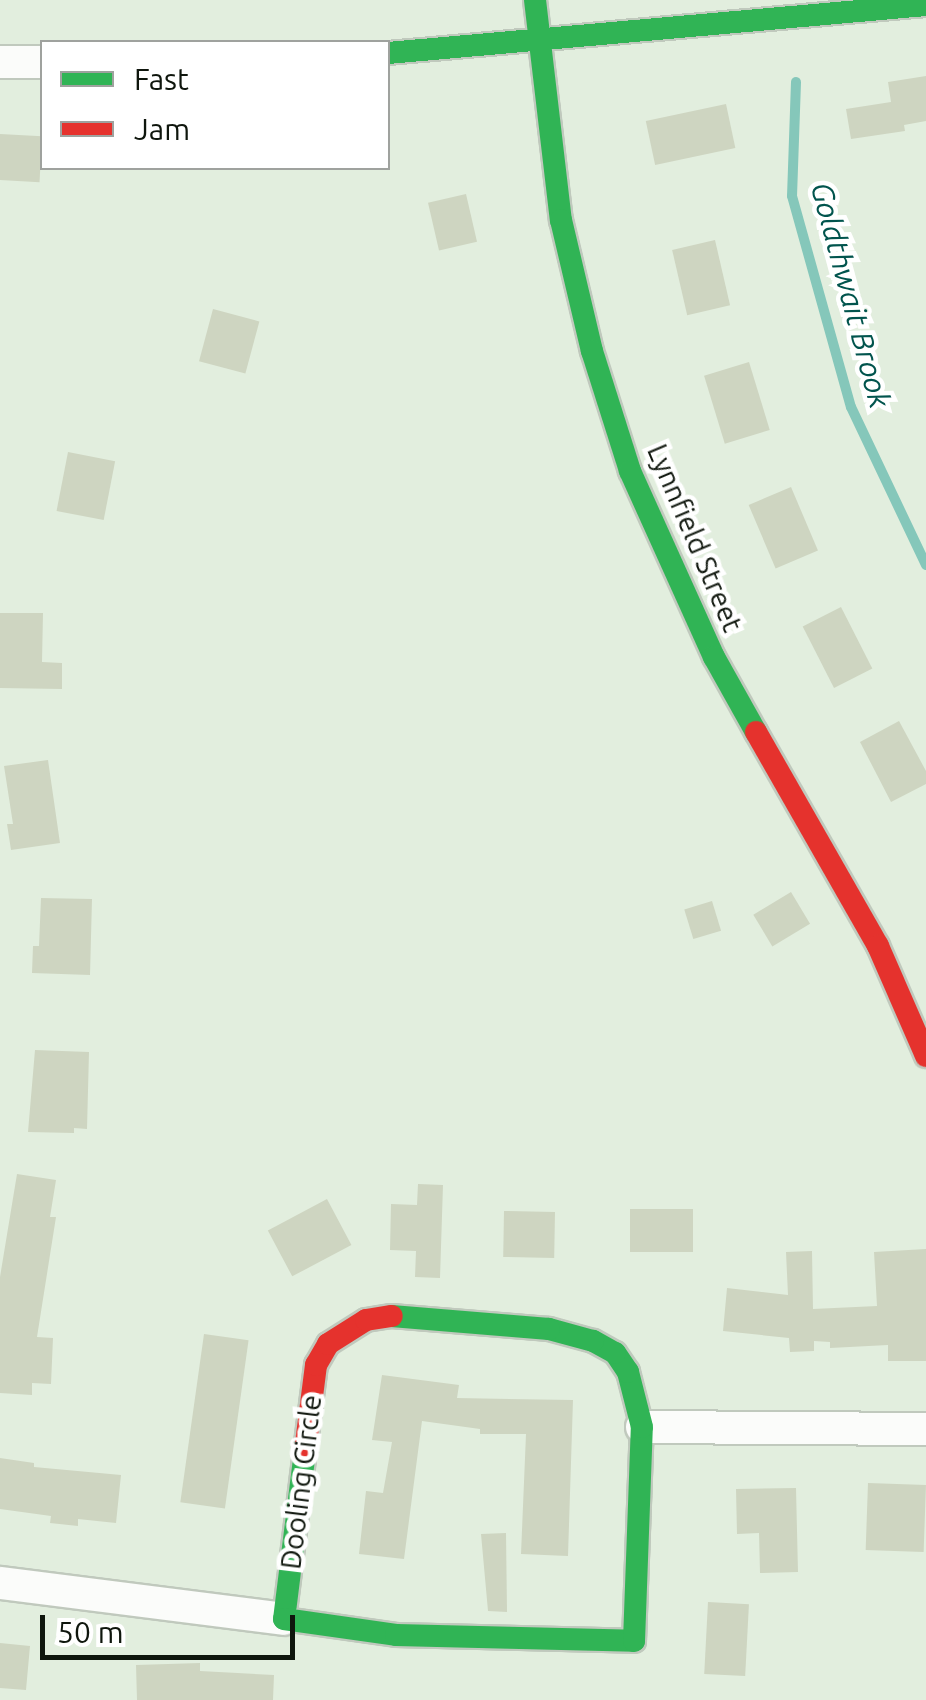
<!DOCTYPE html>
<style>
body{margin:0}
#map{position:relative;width:926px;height:1700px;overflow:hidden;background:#e2eede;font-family:Ubuntu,sans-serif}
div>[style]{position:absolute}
.stream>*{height:10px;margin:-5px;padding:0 5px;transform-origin:5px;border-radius:5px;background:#85c7ba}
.building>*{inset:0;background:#ced5c1;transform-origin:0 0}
.roads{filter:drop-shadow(2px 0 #c0c9bd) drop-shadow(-2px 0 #c0c9bd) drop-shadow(0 2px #c0c9bd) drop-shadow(0 -2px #c0c9bd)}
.street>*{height:32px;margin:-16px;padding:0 16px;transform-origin:16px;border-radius:16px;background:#fbfcfa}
.fast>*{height:22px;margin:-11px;padding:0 11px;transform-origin:11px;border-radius:11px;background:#30b455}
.jam>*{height:22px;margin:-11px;padding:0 11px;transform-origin:11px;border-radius:11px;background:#e5322d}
span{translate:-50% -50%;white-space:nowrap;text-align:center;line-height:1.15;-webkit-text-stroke:9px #fff;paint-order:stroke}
.street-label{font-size:28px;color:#0f160d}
.water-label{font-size:30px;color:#01544d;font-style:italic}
.legend{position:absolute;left:40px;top:40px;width:350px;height:130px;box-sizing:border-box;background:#fff;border:2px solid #9fa29e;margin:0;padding:12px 18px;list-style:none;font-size:30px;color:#0f160d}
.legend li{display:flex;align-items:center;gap:20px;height:50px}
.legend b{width:50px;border:2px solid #9fa29e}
.scale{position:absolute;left:40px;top:1615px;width:255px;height:45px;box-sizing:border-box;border:5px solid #0f160d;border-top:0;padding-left:12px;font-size:30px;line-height:35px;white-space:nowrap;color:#0f160d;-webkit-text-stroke:8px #fff;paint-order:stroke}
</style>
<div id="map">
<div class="stream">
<i style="left:796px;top:82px;width:114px;rotate:92deg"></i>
<i style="left:792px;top:196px;width:219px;rotate:74.4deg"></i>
<i style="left:851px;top:407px;width:175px;rotate:64.6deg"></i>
</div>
<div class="building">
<i style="clip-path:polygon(926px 76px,926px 121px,904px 125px,905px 131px,851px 139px,846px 109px,891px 102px,888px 82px)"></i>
<i style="left:726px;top:104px;width:45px;height:82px;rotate:78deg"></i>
<i style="left:0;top:134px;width:42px;height:46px;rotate:3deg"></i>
<i style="left:466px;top:194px;width:49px;height:39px;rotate:77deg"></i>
<i style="left:715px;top:240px;width:67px;height:44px;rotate:77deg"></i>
<i style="left:213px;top:309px;width:48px;height:54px;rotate:15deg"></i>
<i style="left:749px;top:362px;width:71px;height:47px;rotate:73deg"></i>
<i style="left:68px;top:452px;width:48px;height:60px;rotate:11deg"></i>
<i style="left:791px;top:487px;width:69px;height:46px;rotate:67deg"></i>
<i style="left:841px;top:607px;width:69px;height:43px;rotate:63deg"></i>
<i style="clip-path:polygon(0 613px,43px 613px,42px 662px,62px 663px,62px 689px,0 688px)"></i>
<i style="clip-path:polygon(899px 721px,926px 771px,926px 784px,891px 802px,860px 742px)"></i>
<i style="clip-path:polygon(48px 760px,60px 843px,11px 850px,7px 824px,13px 824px,4px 766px)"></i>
<i style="left:791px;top:892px;width:37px;height:44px;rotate:59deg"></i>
<i style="clip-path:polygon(41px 898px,92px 899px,90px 975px,32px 973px,33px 946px,39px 946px)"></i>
<i style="left:712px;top:901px;width:31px;height:29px;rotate:73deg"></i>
<i style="clip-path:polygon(35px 1050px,89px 1052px,87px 1129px,74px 1128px,74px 1133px,28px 1132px)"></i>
<i style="clip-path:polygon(17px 1174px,56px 1180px,50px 1217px,56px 1217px,37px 1337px,53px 1338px,51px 1384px,32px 1383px,32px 1395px,0 1393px,0 1277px)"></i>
<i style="clip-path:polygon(418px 1184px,443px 1185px,440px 1278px,415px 1277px,416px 1251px,390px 1250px,391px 1204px,417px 1205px)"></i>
<i style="left:327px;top:1199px;width:52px;height:67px;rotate:62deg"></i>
<i style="left:630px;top:1209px;width:63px;height:43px"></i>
<i style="left:504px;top:1211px;width:51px;height:46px;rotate:1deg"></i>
<i style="clip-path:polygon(926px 1249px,926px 1361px,888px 1361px,888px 1345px,830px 1348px,830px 1342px,814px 1341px,814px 1351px,790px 1352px,789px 1338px,723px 1331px,727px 1288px,788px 1295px,786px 1252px,812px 1251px,813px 1309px,877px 1306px,874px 1252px)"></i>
<i style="left:204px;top:1334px;width:45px;height:170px;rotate:8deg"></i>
<i style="clip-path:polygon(382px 1375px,459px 1385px,457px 1398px,573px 1400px,568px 1556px,521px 1554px,526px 1434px,480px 1434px,480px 1429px,422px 1421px,404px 1559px,359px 1554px,366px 1491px,383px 1493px,392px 1442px,372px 1440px)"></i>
<i style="clip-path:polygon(0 1458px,34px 1463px,34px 1467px,121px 1475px,116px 1523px,78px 1519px,78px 1526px,50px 1523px,51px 1516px,0 1509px)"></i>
<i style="left:868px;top:1483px;width:58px;height:67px;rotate:2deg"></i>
<i style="clip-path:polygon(796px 1488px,798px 1572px,760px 1573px,759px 1533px,737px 1534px,736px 1489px)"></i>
<i style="clip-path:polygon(506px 1533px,507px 1612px,488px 1611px,481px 1534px)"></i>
<i style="left:708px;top:1602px;width:41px;height:72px;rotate:3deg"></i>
<i style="clip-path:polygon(0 1643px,30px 1646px,26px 1690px,0 1688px)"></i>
<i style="clip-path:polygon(200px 1663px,200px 1671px,274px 1675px,273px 1700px,137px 1700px,136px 1665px)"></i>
</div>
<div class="roads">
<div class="street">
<i style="left:0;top:62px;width:42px"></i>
<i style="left:642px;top:1427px;width:284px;rotate:0.4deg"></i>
<i style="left:0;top:1583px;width:286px;rotate:7.2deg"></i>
</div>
<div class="fast">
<i style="left:535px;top:0;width:222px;rotate:83.3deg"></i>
<i style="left:561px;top:220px;width:135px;rotate:76.7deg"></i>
<i style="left:592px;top:351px;width:126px;rotate:72.4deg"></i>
<i style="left:630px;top:471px;width:204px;rotate:65.7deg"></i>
<i style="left:714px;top:657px;width:86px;rotate:60.8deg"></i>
<i style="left:388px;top:53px;width:540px;rotate:-5.1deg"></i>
<i style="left:305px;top:1451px;width:169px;rotate:97.1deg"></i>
<i style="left:284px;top:1619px;width:113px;rotate:8.1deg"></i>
<i style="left:396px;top:1635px;width:238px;rotate:1.4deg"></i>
<i style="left:634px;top:1641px;width:214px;rotate:-87.9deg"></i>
<i style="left:642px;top:1427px;width:57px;rotate:-104.3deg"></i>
<i style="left:628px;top:1372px;width:23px;rotate:-124deg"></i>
<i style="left:615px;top:1353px;width:25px;rotate:-151deg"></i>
<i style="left:593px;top:1341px;width:46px;rotate:-164.7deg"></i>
<i style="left:549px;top:1329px;width:158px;rotate:-175.3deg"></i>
</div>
<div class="jam">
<i style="left:756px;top:732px;width:246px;rotate:60.3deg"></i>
<i style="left:878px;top:946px;width:120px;rotate:66.4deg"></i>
<i style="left:305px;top:1451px;width:87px;rotate:-82.7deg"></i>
<i style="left:316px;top:1365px;width:24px;rotate:-60deg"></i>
<i style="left:328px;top:1344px;width:45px;rotate:-32.3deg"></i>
<i style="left:366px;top:1320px;width:26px;rotate:-9deg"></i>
</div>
</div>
<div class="street-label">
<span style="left:695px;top:538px;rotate:67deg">Lynnfield Street</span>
<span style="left:301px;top:1482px;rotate:-83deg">Dooling Circle</span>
</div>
<div class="water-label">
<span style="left:851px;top:295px;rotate:75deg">Goldthwait Brook</span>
</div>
<ul class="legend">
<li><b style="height:12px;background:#30b455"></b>Fast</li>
<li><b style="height:12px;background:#e5322d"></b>Jam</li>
</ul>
<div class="scale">50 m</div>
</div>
